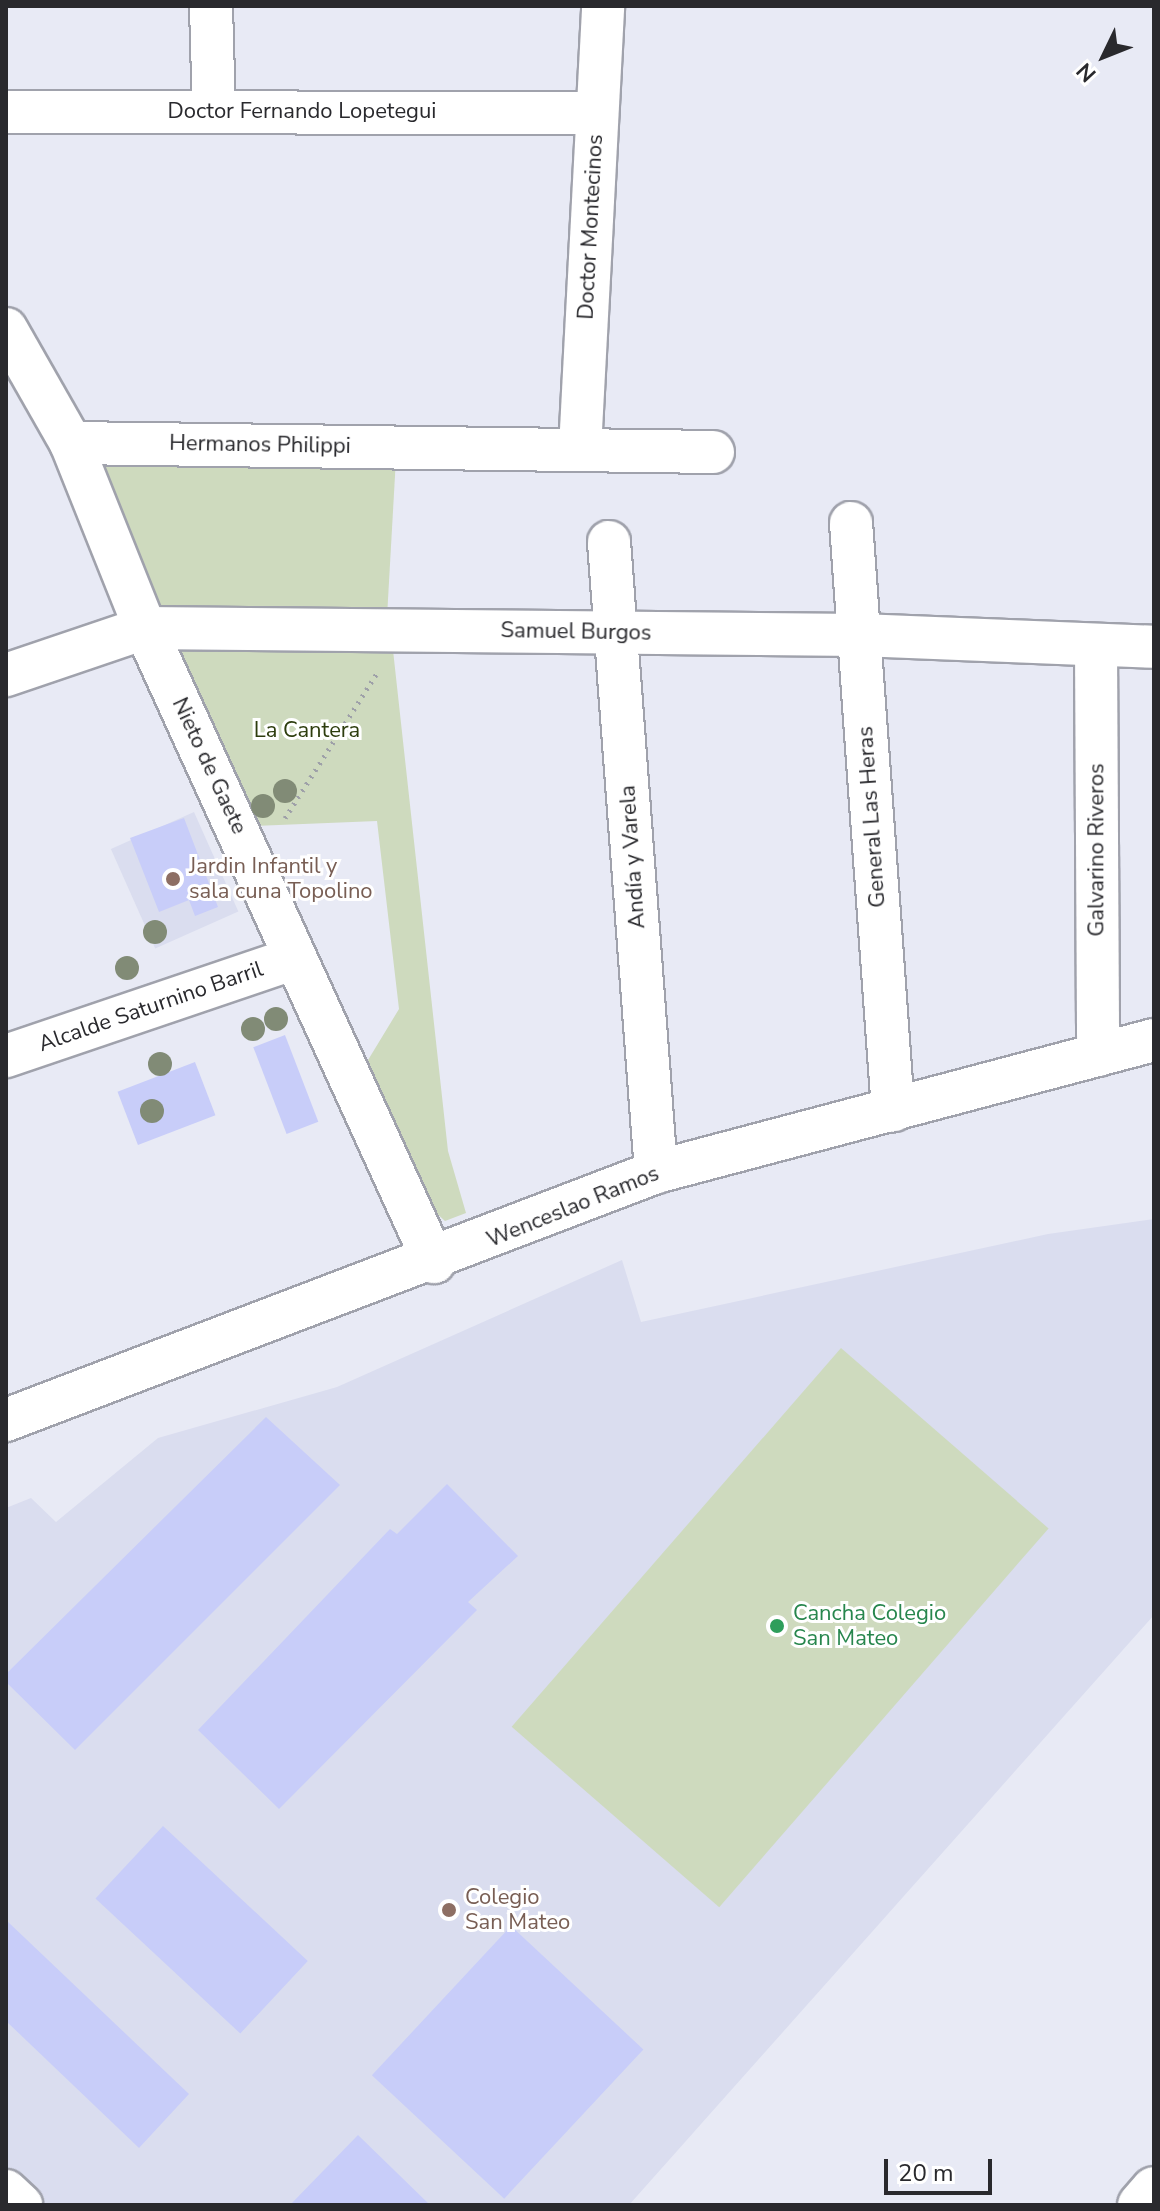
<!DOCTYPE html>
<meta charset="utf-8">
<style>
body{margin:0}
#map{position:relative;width:1160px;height:2211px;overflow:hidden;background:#e8eaf5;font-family:"Nunito Sans",sans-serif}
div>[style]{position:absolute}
.built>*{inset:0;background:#daddef;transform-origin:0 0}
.green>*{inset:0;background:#cedabe;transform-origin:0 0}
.building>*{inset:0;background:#c8cdf9;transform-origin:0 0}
.path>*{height:5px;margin-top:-2.5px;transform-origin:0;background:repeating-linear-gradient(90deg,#9ea0a8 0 2px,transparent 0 8px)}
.roads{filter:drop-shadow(2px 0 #a0a2ac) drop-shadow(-2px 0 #a0a2ac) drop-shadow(0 2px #a0a2ac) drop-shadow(0 -2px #a0a2ac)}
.minor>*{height:42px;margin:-21px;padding:0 21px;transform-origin:21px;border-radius:21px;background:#fff}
.major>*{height:44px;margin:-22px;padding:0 22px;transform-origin:22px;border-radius:22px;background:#fff}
.trees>*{width:24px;height:24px;margin:-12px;border-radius:50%;background:#818b76}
.dots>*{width:22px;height:22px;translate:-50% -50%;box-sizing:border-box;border:4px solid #fff;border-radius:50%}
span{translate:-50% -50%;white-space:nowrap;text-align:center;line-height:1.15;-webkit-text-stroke:6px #fff;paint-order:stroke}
.street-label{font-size:22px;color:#29292d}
.park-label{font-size:22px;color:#2d3d0e}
.education-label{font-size:22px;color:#785e54}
.left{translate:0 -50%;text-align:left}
.leisure-label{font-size:22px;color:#27864d}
.frame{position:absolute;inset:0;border:8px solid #29292d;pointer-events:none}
.north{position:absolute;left:1064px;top:16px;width:80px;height:80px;-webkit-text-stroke:6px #fff;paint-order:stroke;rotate:227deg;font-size:22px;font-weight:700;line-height:32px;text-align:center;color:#29292d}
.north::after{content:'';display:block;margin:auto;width:28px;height:36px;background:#29292d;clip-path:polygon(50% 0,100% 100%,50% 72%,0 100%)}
.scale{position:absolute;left:884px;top:2159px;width:108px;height:36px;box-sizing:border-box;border:4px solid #29292d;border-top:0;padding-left:10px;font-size:24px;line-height:28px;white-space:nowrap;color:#29292d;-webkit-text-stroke:6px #fff;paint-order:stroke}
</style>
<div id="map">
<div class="built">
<i style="left:194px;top:812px;width:109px;height:91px;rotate:66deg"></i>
<i style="clip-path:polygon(1154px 1219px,1154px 1615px,629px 2205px,6px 2205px,6px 1508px,31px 1498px,56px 1522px,158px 1438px,337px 1387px,622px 1260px,641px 1322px,1048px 1234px)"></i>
</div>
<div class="green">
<i style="clip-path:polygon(116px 451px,396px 458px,387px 617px,152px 618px,97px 465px)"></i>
<i style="clip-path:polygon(180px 636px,392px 641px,448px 1151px,466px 1213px,445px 1221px,434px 1211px,365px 1065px,399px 1009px,377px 821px,251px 826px,174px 659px)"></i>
<i style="left:841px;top:1348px;width:275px;height:502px;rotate:41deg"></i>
</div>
<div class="building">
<i style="clip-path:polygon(184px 818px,218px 907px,195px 916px,189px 900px,159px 912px,130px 838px)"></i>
<i style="left:285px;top:1035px;width:93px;height:34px;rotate:69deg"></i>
<i style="left:195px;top:1062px;width:57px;height:83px;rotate:69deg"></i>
<i style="clip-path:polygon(266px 1417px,340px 1485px,75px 1750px,6px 1682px,6px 1674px)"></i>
<i style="clip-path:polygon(447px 1484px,518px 1556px,468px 1602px,477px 1610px,279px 1809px,198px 1730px,390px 1529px,397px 1534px)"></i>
<i style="left:163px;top:1826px;width:198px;height:99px;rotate:43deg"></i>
<i style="clip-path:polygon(6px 1920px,189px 2094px,139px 2148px,6px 2021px)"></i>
<i style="left:511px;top:1926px;width:181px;height:204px;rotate:43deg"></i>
<i style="clip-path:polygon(358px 2135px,430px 2205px,290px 2205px)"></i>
</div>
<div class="path">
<i style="left:285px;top:818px;width:175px;rotate:-57.6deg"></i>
</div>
<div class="roads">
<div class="minor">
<i style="left:211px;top:6px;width:106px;rotate:88.4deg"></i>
<i style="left:6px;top:112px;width:591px;rotate:0.1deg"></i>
<i style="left:6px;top:329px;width:131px;rotate:60.3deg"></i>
<i style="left:71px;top:443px;width:199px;rotate:68.2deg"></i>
<i style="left:145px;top:628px;width:697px;rotate:65.49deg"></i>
<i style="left:71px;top:443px;width:642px;rotate:0.8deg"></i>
<i style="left:580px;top:449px;width:444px;rotate:-87deg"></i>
<i style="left:851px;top:523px;width:589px;rotate:85.91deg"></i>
<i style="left:609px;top:542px;width:632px;rotate:85.73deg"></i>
<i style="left:1096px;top:646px;width:409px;rotate:89.7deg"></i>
<i style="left:6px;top:675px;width:147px;rotate:-18.7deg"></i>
<i style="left:145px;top:628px;width:715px;rotate:0.56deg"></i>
<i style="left:860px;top:635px;width:294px;rotate:2.3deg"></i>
<i style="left:6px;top:1056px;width:305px;rotate:-18.7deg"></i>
<i style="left:6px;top:1420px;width:696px;rotate:-20.88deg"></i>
<i style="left:656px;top:1172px;width:515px;rotate:-14.85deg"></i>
<i style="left:6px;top:2191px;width:21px;rotate:43deg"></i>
</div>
<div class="major">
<i style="left:1140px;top:2205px;width:21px;rotate:-49deg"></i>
</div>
</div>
<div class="trees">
<i style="left:285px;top:791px"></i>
<i style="left:263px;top:806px"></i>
<i style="left:155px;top:932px"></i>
<i style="left:127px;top:968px"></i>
<i style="left:276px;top:1019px"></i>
<i style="left:253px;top:1029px"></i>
<i style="left:160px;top:1064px"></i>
<i style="left:152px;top:1111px"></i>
</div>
<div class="dots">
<i style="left:173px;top:879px;background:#8d6e63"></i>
<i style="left:777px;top:1626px;background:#2e9e5b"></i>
<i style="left:449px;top:1910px;background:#8d6e63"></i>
</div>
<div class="street-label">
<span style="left:302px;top:112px">Doctor Fernando Lopetegui</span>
<span style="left:591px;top:227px;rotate:-87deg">Doctor Montecinos</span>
<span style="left:260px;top:445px;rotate:1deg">Hermanos Philippi</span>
<span style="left:576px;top:632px;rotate:1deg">Samuel Burgos</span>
<span style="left:209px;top:766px;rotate:65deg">Nieto de Gaete</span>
<span style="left:872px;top:817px;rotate:-94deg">General Las Heras</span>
<span style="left:1097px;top:850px;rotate:-90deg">Galvarino Riveros</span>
<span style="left:633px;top:857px;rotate:-94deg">Andía y Varela</span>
<span style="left:151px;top:1007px;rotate:-19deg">Alcalde Saturnino Barril</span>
<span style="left:573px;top:1207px;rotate:-22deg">Wenceslao Ramos</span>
</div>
<div class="park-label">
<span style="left:307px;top:731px">La Cantera</span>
</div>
<div class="education-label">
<span class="left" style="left:189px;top:879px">Jardin Infantil y<br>sala cuna Topolino</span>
<span class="left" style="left:465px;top:1910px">Colegio<br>San Mateo</span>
</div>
<div class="leisure-label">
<span class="left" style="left:793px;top:1626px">Cancha Colegio<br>San Mateo</span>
</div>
<div class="frame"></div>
<div class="north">N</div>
<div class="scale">20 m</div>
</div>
